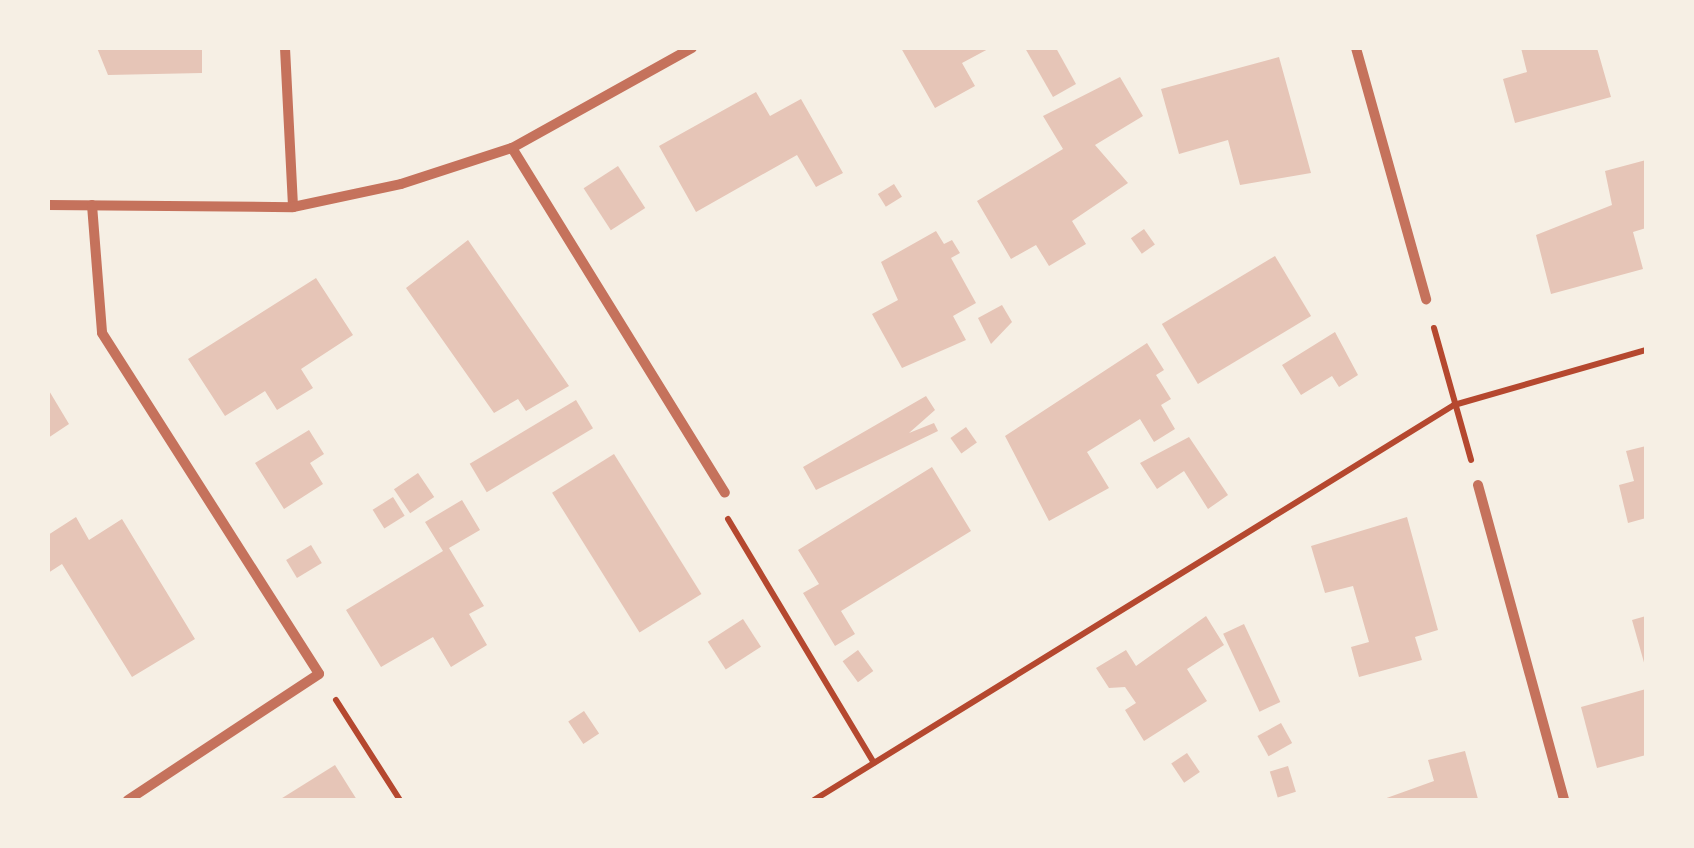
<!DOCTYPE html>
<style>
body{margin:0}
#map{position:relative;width:1694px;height:848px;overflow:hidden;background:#f6efe4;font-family:Figtree,sans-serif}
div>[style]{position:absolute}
.building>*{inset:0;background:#e6c5b7;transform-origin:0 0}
.path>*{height:6px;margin:-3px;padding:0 3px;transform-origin:3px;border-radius:3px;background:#b5482f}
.minor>*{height:10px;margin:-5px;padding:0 5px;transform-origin:5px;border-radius:5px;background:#c5725c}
span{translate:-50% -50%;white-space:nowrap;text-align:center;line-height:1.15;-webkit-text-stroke:10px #f6efe4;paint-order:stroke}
.frame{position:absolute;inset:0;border:50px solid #f6efe4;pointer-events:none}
</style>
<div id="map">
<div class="building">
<i style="clip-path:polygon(97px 48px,202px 48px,202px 73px,108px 75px)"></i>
<i style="clip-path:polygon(901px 48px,990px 48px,962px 63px,975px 86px,935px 108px)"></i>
<i style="clip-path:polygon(1025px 48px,1056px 48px,1076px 84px,1053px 97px)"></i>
<i style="clip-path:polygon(1521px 48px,1597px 48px,1611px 97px,1515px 123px,1503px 79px,1527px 72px)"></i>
<i style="clip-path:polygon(1279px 57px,1311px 173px,1240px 185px,1228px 140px,1179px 154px,1161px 89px)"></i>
<i style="clip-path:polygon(1120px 77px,1143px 116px,1095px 145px,1128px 183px,1072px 221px,1086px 244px,1049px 266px,1036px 245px,1011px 259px,977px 201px,1063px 149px,1043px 116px)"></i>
<i style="clip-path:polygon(756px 92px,770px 116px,801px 99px,843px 173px,816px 187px,797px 155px,696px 212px,659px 146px)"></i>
<i style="clip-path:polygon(1646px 160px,1646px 228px,1633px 232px,1643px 269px,1551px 294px,1536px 235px,1612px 205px,1605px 171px)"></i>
<i style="left:618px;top:166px;width:50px;height:41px;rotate:57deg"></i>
<i style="left:894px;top:184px;width:15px;height:19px;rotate:58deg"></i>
<i style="left:1144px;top:229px;width:19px;height:16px;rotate:55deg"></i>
<i style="clip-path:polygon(936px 231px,944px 244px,952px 240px,960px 253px,951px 258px,976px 303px,953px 316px,966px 340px,902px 368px,872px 314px,898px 300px,881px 262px)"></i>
<i style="clip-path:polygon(468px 240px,569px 386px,526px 411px,518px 399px,494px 413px,406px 288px)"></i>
<i style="left:1275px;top:256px;width:70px;height:132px;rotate:59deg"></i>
<i style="clip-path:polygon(316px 278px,353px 335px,301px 369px,313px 388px,277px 410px,265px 391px,225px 416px,188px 359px)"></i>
<i style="clip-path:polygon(1002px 305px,1012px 322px,991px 344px,978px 318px)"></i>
<i style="clip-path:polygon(1335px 332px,1358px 375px,1339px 387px,1332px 376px,1301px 395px,1282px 365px)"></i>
<i style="clip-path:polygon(1147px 343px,1164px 370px,1156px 375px,1171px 399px,1161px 405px,1175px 429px,1154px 442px,1140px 419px,1087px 452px,1109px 488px,1049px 521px,1005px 436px)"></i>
<i style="clip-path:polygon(48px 389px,69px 424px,48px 438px)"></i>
<i style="clip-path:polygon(926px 396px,935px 410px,909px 433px,934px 423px,938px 431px,816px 490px,803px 467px)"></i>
<i style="left:576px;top:400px;width:33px;height:124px;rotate:59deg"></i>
<i style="left:966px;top:427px;width:19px;height:19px;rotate:55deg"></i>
<i style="clip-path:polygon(309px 430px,324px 454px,310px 463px,323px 484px,284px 509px,255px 463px)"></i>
<i style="clip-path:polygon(1189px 437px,1228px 495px,1208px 509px,1184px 471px,1157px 489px,1140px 463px)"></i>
<i style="clip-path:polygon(1646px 446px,1646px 518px,1628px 523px,1619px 485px,1634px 481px,1626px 451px)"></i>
<i style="left:614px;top:454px;width:165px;height:73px;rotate:58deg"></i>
<i style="clip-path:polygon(932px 467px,971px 531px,841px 611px,855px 634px,835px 646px,803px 593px,819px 584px,798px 550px)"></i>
<i style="left:418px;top:473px;width:29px;height:29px;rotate:56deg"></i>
<i style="left:393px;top:497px;width:22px;height:24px;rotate:58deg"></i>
<i style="clip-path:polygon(462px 500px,480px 530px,449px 548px,484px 606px,469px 614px,487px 645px,451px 667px,433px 637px,381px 667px,346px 610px,443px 551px,425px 522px)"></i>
<i style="clip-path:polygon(76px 517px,89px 540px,122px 519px,195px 639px,132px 677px,62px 564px,48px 573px,48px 535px)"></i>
<i style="clip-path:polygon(1407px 517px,1438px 630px,1415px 637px,1422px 660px,1359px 677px,1351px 647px,1369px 642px,1353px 586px,1325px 593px,1311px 546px)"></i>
<i style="left:311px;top:545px;width:21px;height:29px;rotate:59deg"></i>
<i style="clip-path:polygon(1206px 616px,1224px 645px,1187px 669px,1207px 701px,1144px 741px,1125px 710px,1136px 703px,1125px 687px,1109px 688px,1096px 668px,1126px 650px,1136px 666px)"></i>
<i style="clip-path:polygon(1646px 616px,1646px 666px,1645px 666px,1632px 620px)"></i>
<i style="left:743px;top:619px;width:33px;height:42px;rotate:57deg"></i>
<i style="left:1244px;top:624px;width:86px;height:23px;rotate:65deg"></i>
<i style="left:858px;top:650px;width:26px;height:19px;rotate:54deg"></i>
<i style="clip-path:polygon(1646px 689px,1646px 755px,1597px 768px,1581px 707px)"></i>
<i style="left:584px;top:711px;width:27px;height:19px;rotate:56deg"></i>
<i style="left:1281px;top:723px;width:23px;height:27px;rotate:61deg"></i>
<i style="clip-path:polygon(1465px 751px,1478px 799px,1381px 800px,1434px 781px,1428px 760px)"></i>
<i style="left:1187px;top:753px;width:23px;height:19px;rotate:56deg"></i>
<i style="clip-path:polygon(335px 765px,357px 800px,279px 800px)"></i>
<i style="left:1288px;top:766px;width:27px;height:19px;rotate:73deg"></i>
</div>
<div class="path">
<i style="left:1434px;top:328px;width:137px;rotate:74.3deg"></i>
<i style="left:728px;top:519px;width:284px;rotate:59.1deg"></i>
<i style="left:336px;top:700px;width:119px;rotate:57.4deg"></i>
<i style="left:814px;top:800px;width:752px;rotate:-31.68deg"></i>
<i style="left:1454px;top:405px;width:200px;rotate:-16deg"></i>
</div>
<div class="minor">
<i style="left:285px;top:48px;width:159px;rotate:87.1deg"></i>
<i style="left:1356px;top:48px;width:261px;rotate:74.4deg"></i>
<i style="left:512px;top:148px;width:405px;rotate:58.3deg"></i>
<i style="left:48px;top:205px;width:245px;rotate:0.5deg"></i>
<i style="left:293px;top:207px;width:110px;rotate:-12deg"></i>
<i style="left:401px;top:184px;width:117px;rotate:-18deg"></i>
<i style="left:512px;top:148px;width:206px;rotate:-29.1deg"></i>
<i style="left:92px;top:205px;width:128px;rotate:85.5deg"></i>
<i style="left:102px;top:333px;width:404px;rotate:57.5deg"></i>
<i style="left:319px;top:674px;width:229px;rotate:146.6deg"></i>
<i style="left:1478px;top:485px;width:327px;rotate:74.7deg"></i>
</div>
<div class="frame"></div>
</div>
